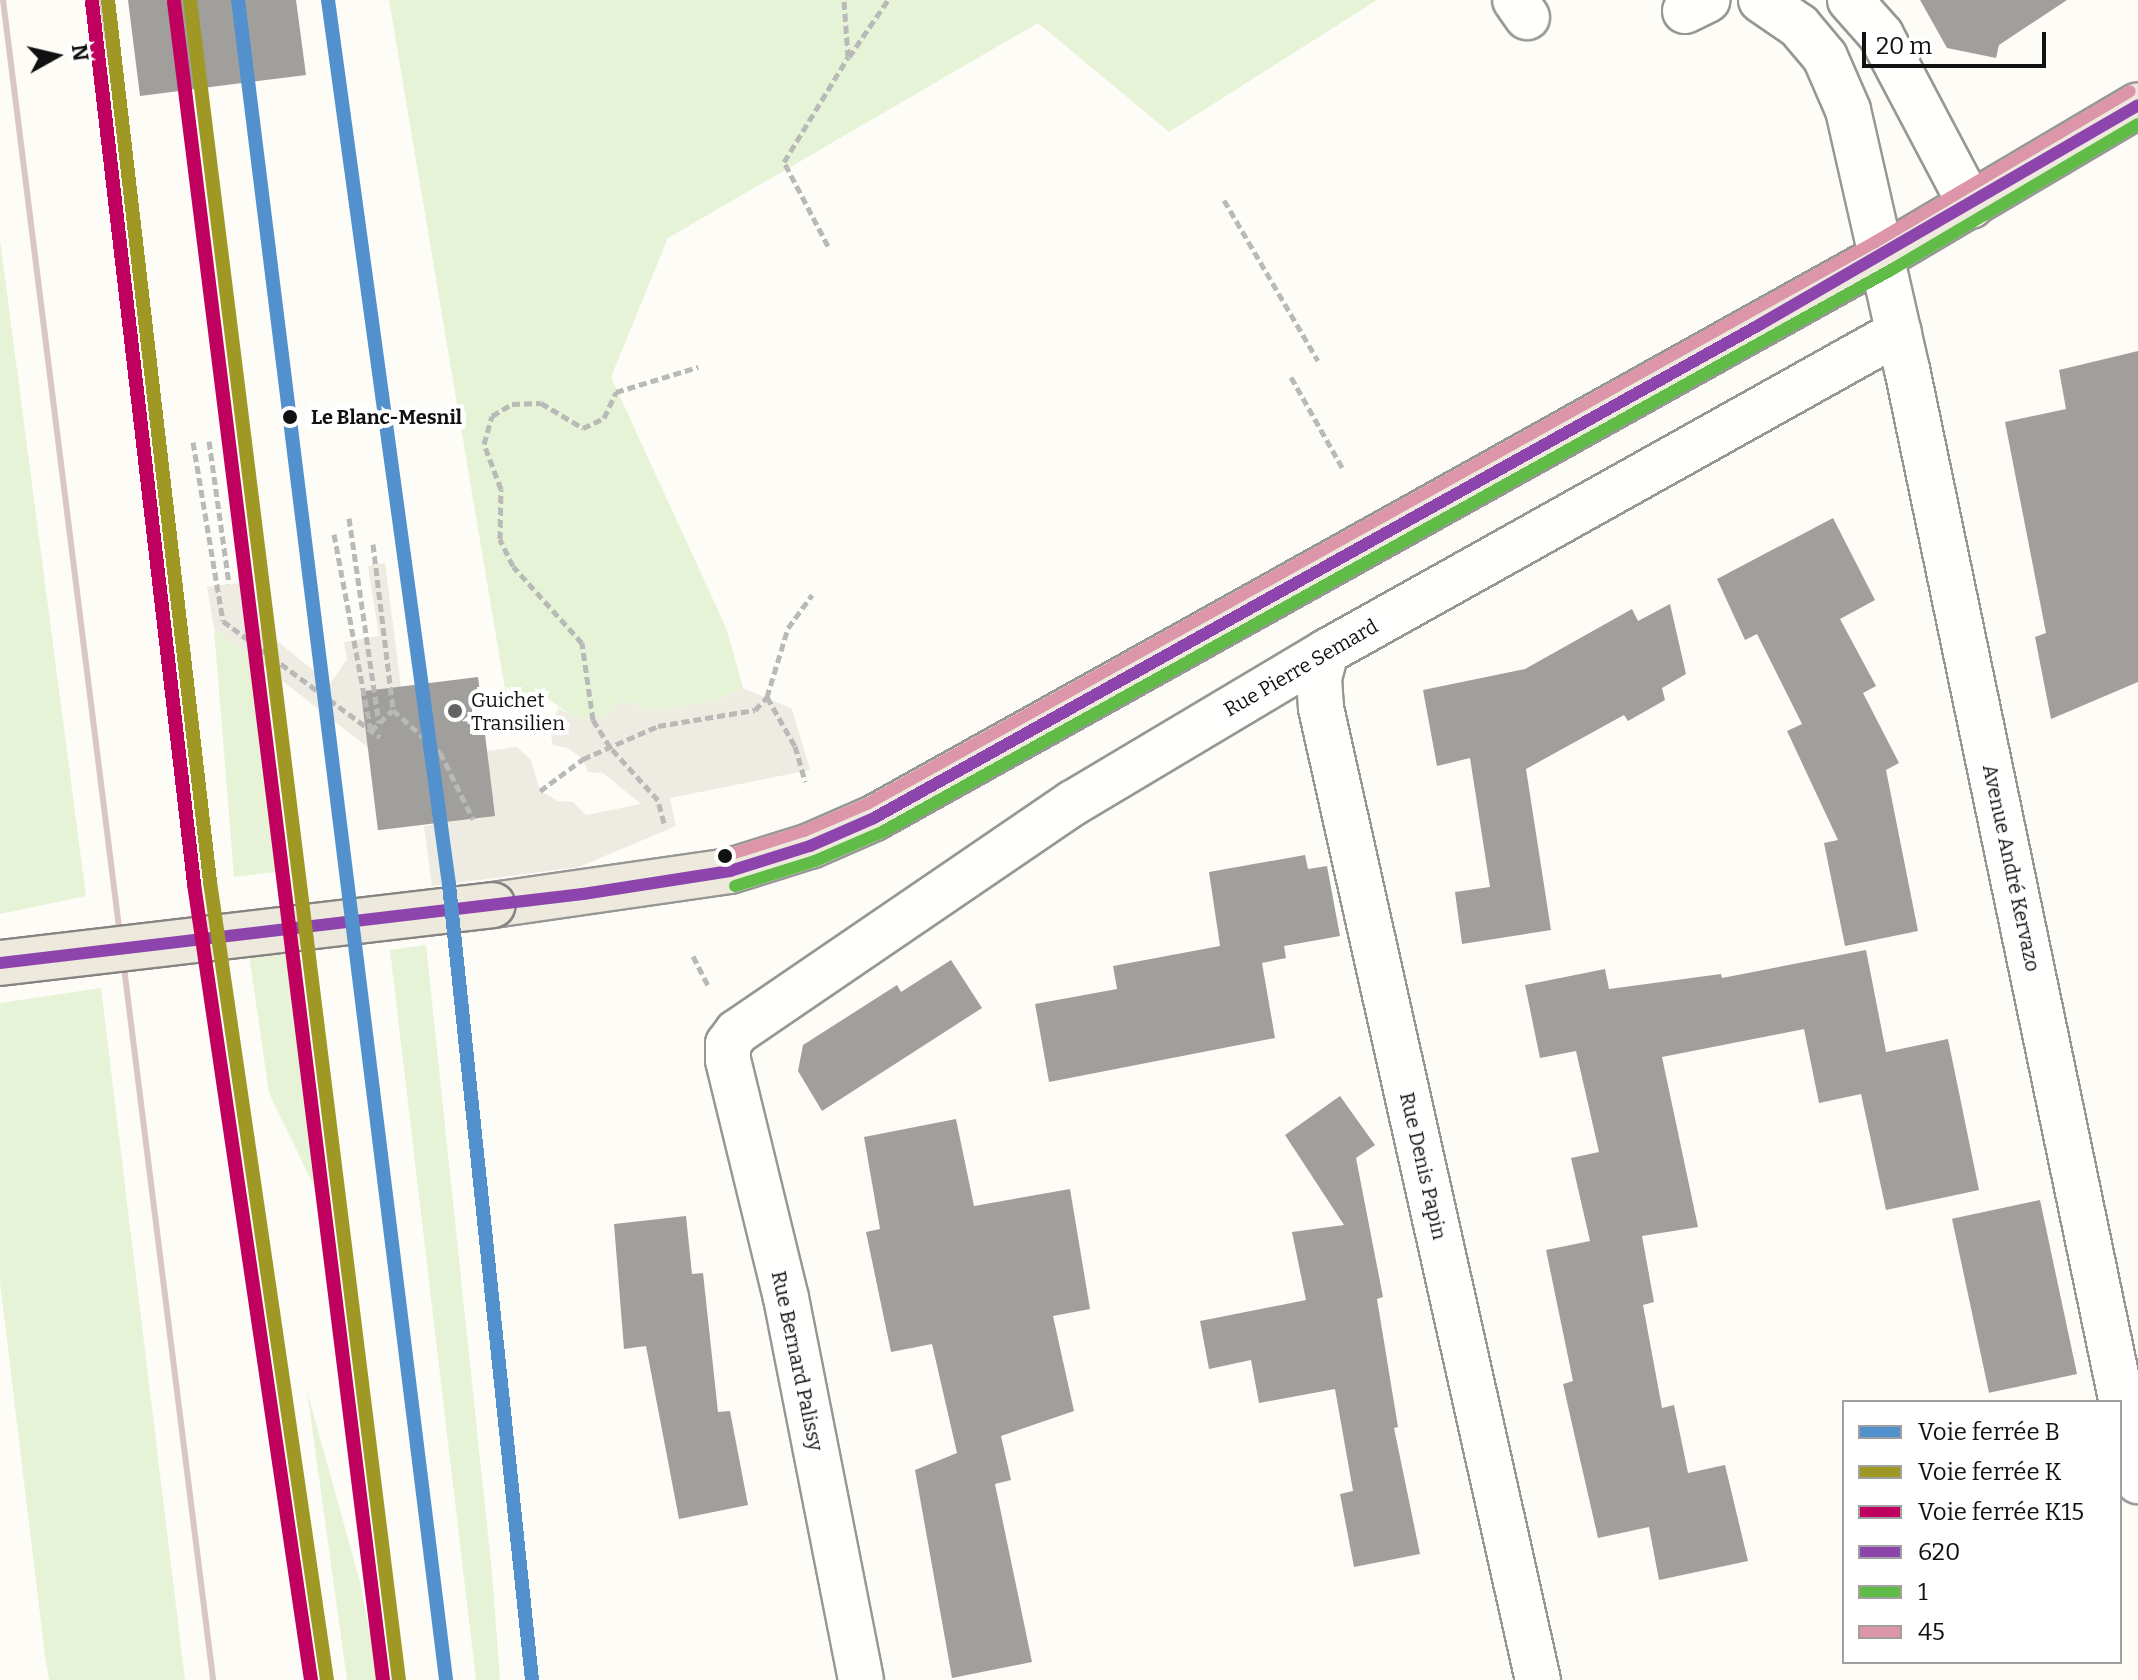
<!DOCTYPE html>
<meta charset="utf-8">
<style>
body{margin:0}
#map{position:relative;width:2138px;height:1680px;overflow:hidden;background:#fdfcf7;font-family:Bitter,serif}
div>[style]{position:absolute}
.green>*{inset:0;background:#e7f3d7}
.plaza>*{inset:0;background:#edebe2}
.building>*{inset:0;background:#a19f9c;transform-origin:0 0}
.path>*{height:5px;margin-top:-2.5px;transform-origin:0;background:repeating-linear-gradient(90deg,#b9b9b8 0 8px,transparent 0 12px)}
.roads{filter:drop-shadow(2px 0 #979795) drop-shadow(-2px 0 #979795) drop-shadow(0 2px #979795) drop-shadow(0 -2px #979795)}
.minor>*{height:44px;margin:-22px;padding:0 22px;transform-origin:22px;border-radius:22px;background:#fffffe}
.major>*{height:44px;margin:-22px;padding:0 22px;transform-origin:22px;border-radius:22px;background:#ede9dc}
.rail>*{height:6px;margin:-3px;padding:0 3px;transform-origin:3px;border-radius:3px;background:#d9c6c7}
.bridges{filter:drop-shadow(2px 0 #858482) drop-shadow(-2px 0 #858482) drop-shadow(0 2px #858482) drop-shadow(0 -2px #858482)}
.major-bridge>*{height:44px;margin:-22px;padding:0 22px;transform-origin:22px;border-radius:22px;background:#ede9dc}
.bus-1>*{height:12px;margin:-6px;padding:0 6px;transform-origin:6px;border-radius:6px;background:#8e44ad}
.bus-2>*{height:12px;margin:-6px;padding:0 6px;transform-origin:6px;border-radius:6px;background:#60bb47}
.bus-3>*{height:12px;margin:-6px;padding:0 6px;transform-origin:6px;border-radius:6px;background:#dc95a9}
.rail-1>*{height:14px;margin:-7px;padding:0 7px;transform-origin:7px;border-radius:7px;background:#5291ce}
.rail-2>*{height:14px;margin:-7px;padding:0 7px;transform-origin:7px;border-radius:7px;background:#9f9825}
.rail-3>*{height:14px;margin:-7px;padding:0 7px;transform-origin:7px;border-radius:7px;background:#bf005f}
.dots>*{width:22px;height:22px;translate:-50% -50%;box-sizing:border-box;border:4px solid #fff;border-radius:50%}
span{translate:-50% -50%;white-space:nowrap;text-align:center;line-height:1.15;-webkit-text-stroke:8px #fff;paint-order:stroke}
.stop-label{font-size:20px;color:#111;font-weight:700}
.left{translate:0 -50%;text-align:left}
.street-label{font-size:20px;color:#111}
.poi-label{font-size:20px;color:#111}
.legend{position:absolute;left:1842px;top:1400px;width:280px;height:264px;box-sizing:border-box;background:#fff;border:2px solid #a0a0a0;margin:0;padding:10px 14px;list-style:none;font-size:24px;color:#111}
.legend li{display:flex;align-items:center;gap:16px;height:40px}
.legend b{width:40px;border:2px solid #a0a0a0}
.north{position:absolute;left:16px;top:16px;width:80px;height:80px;-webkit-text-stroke:6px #fff;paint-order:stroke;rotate:82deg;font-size:22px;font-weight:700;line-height:32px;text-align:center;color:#111}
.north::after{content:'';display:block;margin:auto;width:28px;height:36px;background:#111;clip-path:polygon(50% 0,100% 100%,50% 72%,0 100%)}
.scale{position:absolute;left:1862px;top:32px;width:184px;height:36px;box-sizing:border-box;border:4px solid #111;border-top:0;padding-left:10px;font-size:24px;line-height:28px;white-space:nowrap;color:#111;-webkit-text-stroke:6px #fff;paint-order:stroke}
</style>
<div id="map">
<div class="green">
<i style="clip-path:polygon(389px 0,1377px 0,1169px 132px,1038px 23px,668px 238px,611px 377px,727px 630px,743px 688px,715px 702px,651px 711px,622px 700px,611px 713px,593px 720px,575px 718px,540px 693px,506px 695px)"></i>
<i style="clip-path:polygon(0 240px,86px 896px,0 914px)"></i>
<i style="clip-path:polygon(214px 628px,252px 657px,276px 872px,234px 877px)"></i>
<i style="clip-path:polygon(426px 945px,492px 1573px,500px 1680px,476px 1680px,390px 950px)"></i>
<i style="clip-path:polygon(249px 955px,288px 955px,326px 1211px,269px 1093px)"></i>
<i style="clip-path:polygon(101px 988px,185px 1680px,49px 1680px,45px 1656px,0 1282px,0 1003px)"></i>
<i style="clip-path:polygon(307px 1391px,360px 1582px,379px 1680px,347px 1680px)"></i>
</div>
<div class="plaza">
<i style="clip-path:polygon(385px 563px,404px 710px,370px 749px,214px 628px,207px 587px,240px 583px,244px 614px,330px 684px,347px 659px,344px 642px,379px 636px,368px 566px)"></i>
<i style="clip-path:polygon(743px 688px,792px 709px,810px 770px,670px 798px,676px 826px,579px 867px,432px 886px,424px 826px,495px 815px,486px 751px,517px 747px,531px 760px,540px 791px,558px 801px,573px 802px,586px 815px,641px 804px,603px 773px,588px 772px,583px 759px,568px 748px,553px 745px,549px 725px,559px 708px,575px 718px,593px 720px,611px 713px,622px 700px,651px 711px,715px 702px)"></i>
</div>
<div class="building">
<i style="clip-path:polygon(128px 0,296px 0,306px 75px,140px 96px)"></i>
<i style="clip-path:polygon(1920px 0,2067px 0,1999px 45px,1996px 58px,1947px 48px)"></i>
<i style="clip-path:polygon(2138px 351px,2138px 682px,2051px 719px,2035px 637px,2046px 633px,2005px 422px,2066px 409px,2059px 370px)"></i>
<i style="clip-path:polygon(1833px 518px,1875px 600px,1840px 619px,1876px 686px,1863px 693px,1899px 763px,1886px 770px,1918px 931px,1845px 946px,1824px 843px,1838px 840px,1787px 731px,1802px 724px,1757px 634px,1745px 640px,1717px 579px)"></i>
<i style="clip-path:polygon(1670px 604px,1686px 674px,1662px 688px,1665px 700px,1628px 721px,1624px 715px,1526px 769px,1551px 930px,1462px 944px,1455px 892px,1490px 887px,1470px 758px,1437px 766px,1423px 690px,1525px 669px,1632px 609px,1638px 621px)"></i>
<i style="left:478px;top:677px;width:140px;height:118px;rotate:83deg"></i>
<i style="clip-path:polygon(1305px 855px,1308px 869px,1327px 866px,1340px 936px,1284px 946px,1286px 958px,1262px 963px,1275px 1038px,1049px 1082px,1035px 1004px,1117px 989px,1113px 966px,1220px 946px,1209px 872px)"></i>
<i style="clip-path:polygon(1866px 950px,1886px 1052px,1948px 1039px,1979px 1190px,1886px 1210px,1861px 1094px,1819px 1103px,1804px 1029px,1662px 1057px,1698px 1227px,1642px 1236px,1654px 1302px,1643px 1305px,1662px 1408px,1674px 1405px,1688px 1473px,1725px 1465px,1748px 1561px,1659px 1580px,1649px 1527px,1598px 1538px,1574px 1433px,1563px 1384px,1573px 1381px,1546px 1250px,1590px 1241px,1571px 1158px,1599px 1152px,1576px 1051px,1540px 1058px,1525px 985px,1605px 969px,1609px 989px,1721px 974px,1722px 978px)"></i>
<i style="clip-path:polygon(951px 960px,982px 1008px,822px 1111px,798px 1071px,803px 1045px,897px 985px,901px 992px)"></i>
<i style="clip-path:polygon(1340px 1096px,1375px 1145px,1356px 1158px,1383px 1297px,1377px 1299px,1398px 1427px,1394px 1428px,1420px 1554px,1354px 1567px,1340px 1494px,1353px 1491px,1335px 1389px,1259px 1403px,1251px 1360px,1209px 1369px,1200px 1321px,1306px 1300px,1292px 1232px,1344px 1225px,1285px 1135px)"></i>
<i style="clip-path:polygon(956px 1119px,974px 1206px,1070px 1189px,1090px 1309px,1053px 1316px,1074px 1411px,1001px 1436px,1011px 1480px,995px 1484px,1032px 1662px,952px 1678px,915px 1470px,957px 1453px,932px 1344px,891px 1352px,866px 1232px,880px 1229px,864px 1137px)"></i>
<i style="left:2040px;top:1200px;width:178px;height:90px;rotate:78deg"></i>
<i style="clip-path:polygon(686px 1216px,692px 1274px,703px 1273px,718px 1412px,730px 1411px,748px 1505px,679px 1519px,646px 1346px,624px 1349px,614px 1224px)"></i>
</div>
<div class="path">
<i style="left:849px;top:57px;width:69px;rotate:-55.6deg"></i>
<i style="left:1224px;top:200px;width:186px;rotate:59.7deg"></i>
<i style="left:828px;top:246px;width:95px;rotate:-117.6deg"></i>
<i style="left:784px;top:162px;width:123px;rotate:-58.6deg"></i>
<i style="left:848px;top:57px;width:57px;rotate:-94deg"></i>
<i style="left:1291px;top:377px;width:106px;rotate:60.5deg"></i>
<i style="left:209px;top:441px;width:144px;rotate:82deg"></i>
<i style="left:193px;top:442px;width:181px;rotate:80.5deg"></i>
<i style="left:223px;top:621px;width:195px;rotate:36.5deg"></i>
<i style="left:349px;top:518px;width:207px;rotate:81.7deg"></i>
<i style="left:334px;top:534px;width:200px;rotate:79.4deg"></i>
<i style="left:371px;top:731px;width:30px;rotate:-44deg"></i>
<i style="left:373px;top:544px;width:167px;rotate:83.1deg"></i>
<i style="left:393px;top:710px;width:63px;rotate:41.8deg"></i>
<i style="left:440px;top:752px;width:75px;rotate:63.8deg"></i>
<i style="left:767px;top:697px;width:56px;rotate:60.3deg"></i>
<i style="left:795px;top:746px;width:37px;rotate:74deg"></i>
<i style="left:540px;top:791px;width:54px;rotate:-36.7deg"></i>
<i style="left:583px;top:759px;width:82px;rotate:-23.7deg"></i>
<i style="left:658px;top:726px;width:98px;rotate:-9.4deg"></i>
<i style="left:755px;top:710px;width:18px;rotate:-47deg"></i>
<i style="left:767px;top:697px;width:72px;rotate:-73.1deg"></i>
<i style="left:788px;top:628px;width:41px;rotate:-54deg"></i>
<i style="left:664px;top:823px;width:24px;rotate:-105deg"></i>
<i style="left:658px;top:800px;width:72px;rotate:-132.2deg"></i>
<i style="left:610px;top:747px;width:32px;rotate:-122deg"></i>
<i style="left:593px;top:720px;width:78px;rotate:-98.1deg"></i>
<i style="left:582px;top:643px;width:103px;rotate:-131.9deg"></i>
<i style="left:513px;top:566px;width:30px;rotate:-116deg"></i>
<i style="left:500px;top:539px;width:50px;rotate:-88.9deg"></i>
<i style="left:501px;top:489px;width:48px;rotate:-110.7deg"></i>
<i style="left:484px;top:444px;width:29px;rotate:-74deg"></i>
<i style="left:492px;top:416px;width:23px;rotate:-31deg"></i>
<i style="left:512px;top:404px;width:29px;rotate:-2deg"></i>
<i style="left:541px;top:403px;width:49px;rotate:30.8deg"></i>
<i style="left:583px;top:428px;width:23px;rotate:-25deg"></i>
<i style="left:604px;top:418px;width:29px;rotate:-65deg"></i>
<i style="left:616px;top:392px;width:86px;rotate:-17deg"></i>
<i style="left:693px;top:956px;width:35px;rotate:63deg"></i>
</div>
<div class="roads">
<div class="minor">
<i style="left:1515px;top:0;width:21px;rotate:55deg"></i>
<i style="left:1761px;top:0;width:46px;rotate:34.4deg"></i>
<i style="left:1799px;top:26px;width:40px;rotate:50deg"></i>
<i style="left:1825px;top:57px;width:58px;rotate:66.5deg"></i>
<i style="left:1848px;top:110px;width:266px;rotate:77.2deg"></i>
<i style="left:1907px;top:369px;width:1136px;rotate:78.26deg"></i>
<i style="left:1850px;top:0;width:47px;rotate:48.5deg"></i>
<i style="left:1881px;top:35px;width:193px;rotate:62.2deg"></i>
<i style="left:1685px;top:11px;width:25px;rotate:-26deg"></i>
<i style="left:1326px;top:652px;width:28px;rotate:105deg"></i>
<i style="left:1319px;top:679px;width:29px;rotate:86deg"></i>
<i style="left:1321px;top:708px;width:996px;rotate:77.42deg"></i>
<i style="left:861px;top:1680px;width:389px;rotate:-101.1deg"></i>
<i style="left:786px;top:1298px;width:245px;rotate:-103.7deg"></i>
<i style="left:728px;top:1060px;width:16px;rotate:-90deg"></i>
<i style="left:728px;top:1044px;width:15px;rotate:-53deg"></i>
<i style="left:737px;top:1032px;width:407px;rotate:-34.3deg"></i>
<i style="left:1073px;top:803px;width:295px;rotate:-30.8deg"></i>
<i style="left:1326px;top:652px;width:656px;rotate:-29.18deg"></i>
</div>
<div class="major">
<i style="left:493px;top:905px;width:239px;rotate:-8.2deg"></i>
<i style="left:730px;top:871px;width:84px;rotate:-17.4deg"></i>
<i style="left:810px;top:846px;width:70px;rotate:-23.6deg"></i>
<i style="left:874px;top:818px;width:1155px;rotate:-29.12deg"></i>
<i style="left:1883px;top:256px;width:296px;rotate:-30.6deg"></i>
</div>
</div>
<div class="rail">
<i style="left:3px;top:0;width:1693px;rotate:82.87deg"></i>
<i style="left:102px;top:0;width:156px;rotate:81.9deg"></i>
</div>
<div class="bridges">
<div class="major-bridge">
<i style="left:0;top:963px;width:496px;rotate:-6.7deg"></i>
</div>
</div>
<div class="bus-1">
<i style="left:0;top:963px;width:587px;rotate:-6.75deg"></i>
<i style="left:583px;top:894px;width:149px;rotate:-8.9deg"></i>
<i style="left:730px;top:871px;width:84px;rotate:-17.4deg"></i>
<i style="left:810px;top:846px;width:70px;rotate:-23.6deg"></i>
<i style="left:874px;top:818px;width:1013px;rotate:-29.12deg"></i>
<i style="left:1759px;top:325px;width:438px;rotate:-30.1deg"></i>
</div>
<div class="bus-2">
<i style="left:735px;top:886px;width:84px;rotate:-17.4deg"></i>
<i style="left:815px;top:861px;width:73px;rotate:-23.4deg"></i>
<i style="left:882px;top:832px;width:1155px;rotate:-29.12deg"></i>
<i style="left:1891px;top:270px;width:287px;rotate:-30.6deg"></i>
</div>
<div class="bus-3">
<i style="left:725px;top:856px;width:83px;rotate:-17.6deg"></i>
<i style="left:804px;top:831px;width:69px;rotate:-23.2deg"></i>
<i style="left:867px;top:804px;width:1154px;rotate:-29.14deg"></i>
<i style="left:1875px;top:242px;width:296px;rotate:-30.6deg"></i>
</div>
<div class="rail-1">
<i style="left:238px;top:0;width:1693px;rotate:82.94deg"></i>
<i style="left:328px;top:0;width:893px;rotate:82.21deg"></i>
<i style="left:449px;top:885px;width:799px;rotate:84.04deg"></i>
</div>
<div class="rail-2">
<i style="left:108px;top:0;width:888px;rotate:83.4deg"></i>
<i style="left:210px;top:882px;width:807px;rotate:81.66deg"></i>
<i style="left:190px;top:0;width:1693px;rotate:82.91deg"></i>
</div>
<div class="rail-3">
<i style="left:92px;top:2px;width:888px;rotate:83.4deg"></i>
<i style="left:194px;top:884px;width:805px;rotate:81.64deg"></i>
<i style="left:174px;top:2px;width:1691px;rotate:82.9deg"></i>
</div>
<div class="dots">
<i style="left:290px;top:417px;background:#111"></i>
<i style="left:455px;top:711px;background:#646362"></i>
<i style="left:725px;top:856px;background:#111"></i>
</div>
<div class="stop-label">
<span class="left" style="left:311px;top:417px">Le Blanc-Mesnil</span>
</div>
<div class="street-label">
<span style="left:1301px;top:668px;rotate:-30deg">Rue Pierre Semard</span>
<span style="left:2011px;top:868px;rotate:78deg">Avenue André Kervazo</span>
<span style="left:1423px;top:1166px;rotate:77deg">Rue Denis Papin</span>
<span style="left:797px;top:1361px;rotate:78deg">Rue Bernard Palissy</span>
</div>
<div class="poi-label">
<span class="left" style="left:471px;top:712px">Guichet<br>Transilien</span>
</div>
<ul class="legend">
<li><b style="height:10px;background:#5291ce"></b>Voie ferrée B</li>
<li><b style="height:10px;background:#9f9825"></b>Voie ferrée K</li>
<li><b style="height:10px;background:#bf005f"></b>Voie ferrée K15</li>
<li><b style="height:10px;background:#8e44ad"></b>620</li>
<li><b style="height:10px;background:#60bb47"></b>1</li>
<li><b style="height:10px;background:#dc95a9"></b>45</li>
</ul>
<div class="north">N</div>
<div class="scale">20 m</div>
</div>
